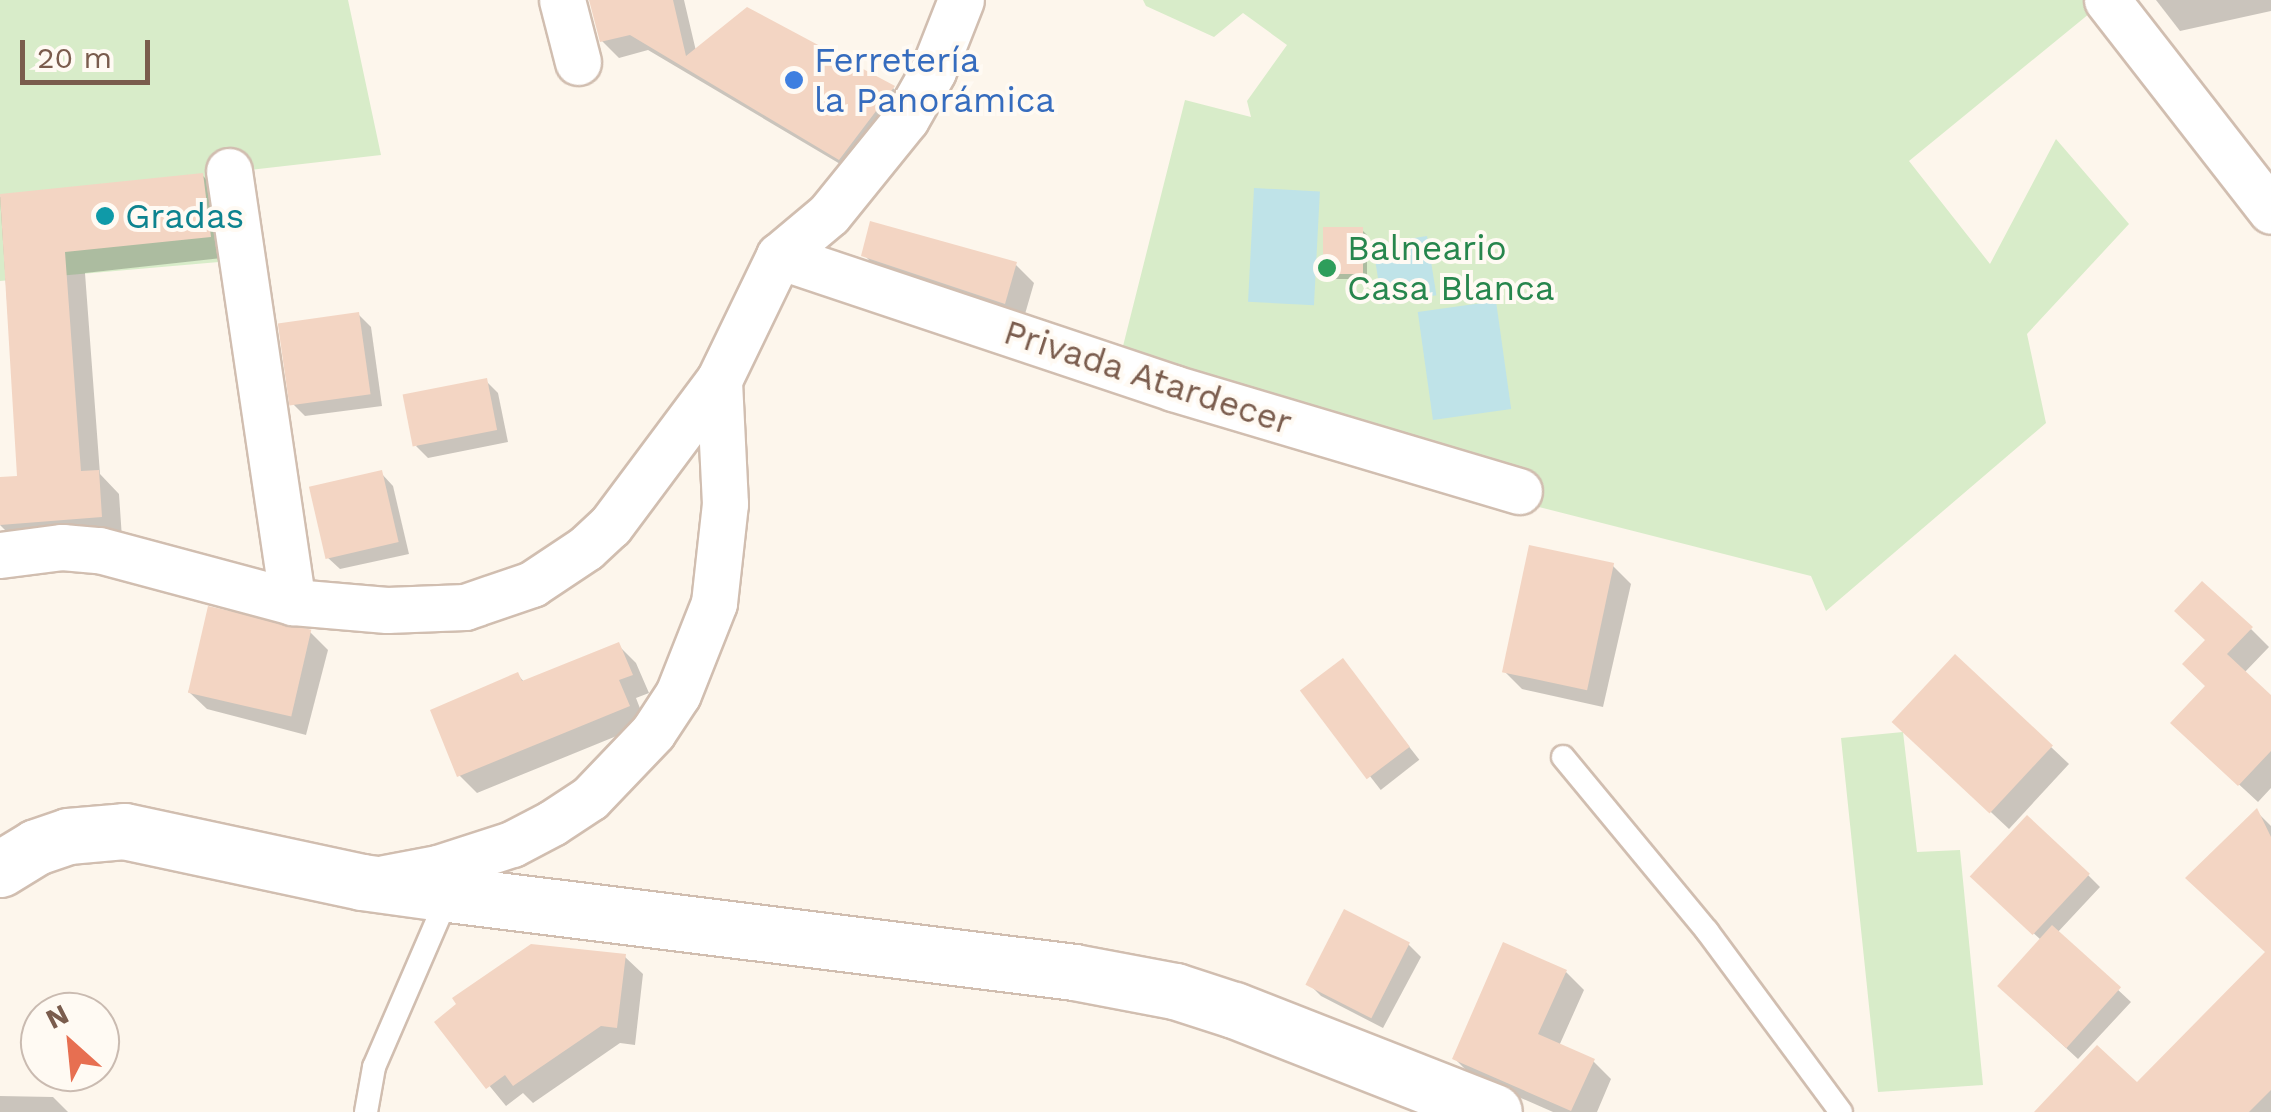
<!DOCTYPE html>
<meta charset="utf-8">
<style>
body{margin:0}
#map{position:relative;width:2271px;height:1112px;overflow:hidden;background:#fdf6ec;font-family:"Work Sans",sans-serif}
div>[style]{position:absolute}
.green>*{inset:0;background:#d8ecc9}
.water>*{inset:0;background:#bfe3e8;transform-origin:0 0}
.shadow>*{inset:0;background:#0003;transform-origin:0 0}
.building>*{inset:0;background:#f3d5c3;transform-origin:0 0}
.roads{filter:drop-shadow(2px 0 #d1beb0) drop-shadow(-2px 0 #d1beb0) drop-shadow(0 2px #d1beb0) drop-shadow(0 -2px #d1beb0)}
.lane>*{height:22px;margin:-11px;padding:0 11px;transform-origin:11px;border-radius:11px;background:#fff}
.street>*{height:45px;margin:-22.5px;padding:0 22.5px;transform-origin:22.5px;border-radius:22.5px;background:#fff}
.secondary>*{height:55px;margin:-27.5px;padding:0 27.5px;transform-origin:27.5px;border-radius:27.5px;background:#fff}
.dots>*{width:28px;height:28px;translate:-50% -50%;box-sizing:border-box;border:5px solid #fffaf3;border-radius:50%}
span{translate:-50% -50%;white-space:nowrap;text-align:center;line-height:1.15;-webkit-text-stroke:8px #fffaf3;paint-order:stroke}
.shop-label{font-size:35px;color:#366cbe}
.left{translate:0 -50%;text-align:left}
.culture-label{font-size:35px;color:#0d838f}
.leisure-label{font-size:35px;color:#27864d}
.street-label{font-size:35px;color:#7a5c4d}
.north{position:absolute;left:20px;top:992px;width:100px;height:100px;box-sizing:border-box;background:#fffaf3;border:2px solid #cabbb1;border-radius:50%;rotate:333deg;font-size:28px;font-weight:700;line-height:40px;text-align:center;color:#7a5c4d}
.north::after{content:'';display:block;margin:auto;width:35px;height:45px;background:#e76f51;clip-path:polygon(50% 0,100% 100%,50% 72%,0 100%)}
.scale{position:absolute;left:20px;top:40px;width:130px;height:45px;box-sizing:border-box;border:5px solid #7a5c4d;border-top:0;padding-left:12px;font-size:30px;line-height:35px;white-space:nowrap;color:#7a5c4d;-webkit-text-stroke:8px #fffaf3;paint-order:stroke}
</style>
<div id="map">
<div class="green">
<i style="clip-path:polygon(0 0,348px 0,381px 155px,214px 174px,219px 262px,0 281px)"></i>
<i style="clip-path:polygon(1143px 0,2088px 0,2095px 9px,1909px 161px,1990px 264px,2056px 139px,2129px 224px,2027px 334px,2046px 423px,1826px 611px,1811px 576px,1472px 490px,1120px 358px,1185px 100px,1251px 117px,1247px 101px,1287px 45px,1243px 13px,1214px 37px,1146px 6px)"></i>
<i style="clip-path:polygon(1903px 732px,1917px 852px,1960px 850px,1983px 1085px,1878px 1092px,1841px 738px)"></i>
</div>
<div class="water">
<i style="left:1254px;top:188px;width:66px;height:114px;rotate:3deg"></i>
<i style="left:1427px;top:236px;width:60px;height:55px;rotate:81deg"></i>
<i style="left:1496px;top:301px;width:109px;height:79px;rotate:82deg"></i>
</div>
<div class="shadow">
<i style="clip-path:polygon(590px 0,684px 0,696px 51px,893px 88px,909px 104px,857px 174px,648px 50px,619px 58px,602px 41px)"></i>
<i style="clip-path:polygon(2156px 0,2271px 0,2271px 11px,2180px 31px)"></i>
<i style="clip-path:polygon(202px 175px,223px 196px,231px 257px,85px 273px,100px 474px,119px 494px,122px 538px,21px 546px,0 525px,0 480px,19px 478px,0 197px)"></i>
<i style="clip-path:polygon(1362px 230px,1367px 235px,1367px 279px,1331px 279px,1325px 273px)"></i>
<i style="clip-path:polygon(864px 255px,1016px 265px,1034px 283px,1023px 321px,882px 273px)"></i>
<i style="clip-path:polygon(359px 315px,371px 327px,382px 406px,305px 416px,293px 404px)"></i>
<i style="clip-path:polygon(486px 381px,498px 393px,508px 442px,428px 458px,416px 446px)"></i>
<i style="clip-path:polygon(381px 473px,393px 486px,409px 554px,340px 569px,327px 557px)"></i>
<i style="clip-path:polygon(1613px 566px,1631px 584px,1603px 707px,1522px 689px,1504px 671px)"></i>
<i style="clip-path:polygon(2251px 629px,2269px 647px,2244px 673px,2271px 698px,2271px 788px,2258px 802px,2192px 741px,2208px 686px,2186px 664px)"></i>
<i style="clip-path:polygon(310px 632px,328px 650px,306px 735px,207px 709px,188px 691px)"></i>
<i style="clip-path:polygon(618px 645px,636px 663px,649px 693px,636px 698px,646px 724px,477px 793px,459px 775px,518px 675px,525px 683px)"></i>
<i style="left:1343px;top:662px;width:124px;height:49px;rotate:52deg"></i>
<i style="clip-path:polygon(1914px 740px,2051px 747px,2069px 764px,2009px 829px)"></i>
<i style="clip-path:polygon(2257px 812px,2271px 826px,2271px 1112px,2057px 1112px,2137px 1086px,2268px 952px)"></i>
<i style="clip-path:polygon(2088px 875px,2100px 887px,2057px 933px,2131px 1002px,2078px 1059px,2011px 997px,2041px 940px,1985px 889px)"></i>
<i style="clip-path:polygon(1408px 944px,1421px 957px,1383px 1028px,1321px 996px,1309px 984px)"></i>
<i style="clip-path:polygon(624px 956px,643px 974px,635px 1045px,620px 1043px,533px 1103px,523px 1093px,506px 1106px,437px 1022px)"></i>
<i style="clip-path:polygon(1566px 972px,1584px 990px,1559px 1046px,1593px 1061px,1611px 1079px,1597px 1112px,1553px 1112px,1473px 1077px,1455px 1059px)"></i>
<i style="clip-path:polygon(0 1096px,53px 1097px,68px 1112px,0 1112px)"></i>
</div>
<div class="building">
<i style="clip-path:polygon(589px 0,673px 0,686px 56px,747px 7px,895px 86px,839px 160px,630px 35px,600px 42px)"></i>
<i style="clip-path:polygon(203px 173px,211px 237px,65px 252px,81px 471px,99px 470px,102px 517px,0 525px,0 477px,17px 476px,0 194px)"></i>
<i style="clip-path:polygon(870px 221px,1017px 262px,1005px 304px,861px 256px)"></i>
<i style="left:1323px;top:227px;width:40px;height:47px"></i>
<i style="left:359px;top:312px;width:83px;height:82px;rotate:82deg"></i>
<i style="left:487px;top:378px;width:53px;height:86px;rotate:79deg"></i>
<i style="left:382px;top:470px;width:74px;height:75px;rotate:77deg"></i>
<i style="left:1529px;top:545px;width:87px;height:130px;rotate:12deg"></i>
<i style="clip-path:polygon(2202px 581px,2253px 627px,2227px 654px,2271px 695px,2271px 751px,2238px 786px,2170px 723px,2205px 686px,2182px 664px,2205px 640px,2174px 611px)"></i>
<i style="left:208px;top:606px;width:106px;height:89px;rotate:13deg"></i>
<i style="clip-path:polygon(619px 642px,633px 675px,619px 680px,630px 706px,457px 777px,430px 710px,518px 672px,522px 681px)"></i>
<i style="left:1955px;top:654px;width:134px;height:93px;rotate:43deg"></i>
<i style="left:1343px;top:658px;width:111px;height:54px;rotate:53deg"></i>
<i style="clip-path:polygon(2257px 808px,2271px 837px,2271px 1090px,2249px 1112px,2034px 1112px,2097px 1045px,2137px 1082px,2265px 952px,2185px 878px)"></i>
<i style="left:2027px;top:815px;width:86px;height:84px;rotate:43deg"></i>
<i style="left:1344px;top:909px;width:74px;height:85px;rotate:27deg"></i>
<i style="left:2052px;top:925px;width:93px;height:82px;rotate:42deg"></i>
<i style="clip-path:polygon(1503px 942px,1567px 970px,1538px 1034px,1595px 1059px,1571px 1111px,1452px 1059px)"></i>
<i style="clip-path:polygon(531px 944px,626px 954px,617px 1028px,601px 1026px,513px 1086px,505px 1075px,486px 1089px,434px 1022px,456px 1004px,452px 998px)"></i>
</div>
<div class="roads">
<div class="lane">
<i style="left:1563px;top:757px;width:226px;rotate:50.4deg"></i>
<i style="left:1707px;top:931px;width:225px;rotate:53.5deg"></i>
<i style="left:366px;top:1112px;width:46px;rotate:-79.9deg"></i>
<i style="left:374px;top:1067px;width:189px;rotate:-66.6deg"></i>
</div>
<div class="street">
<i style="left:562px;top:0;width:64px;rotate:75.5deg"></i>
<i style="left:2107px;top:0;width:267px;rotate:52.1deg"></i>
<i style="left:229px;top:171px;width:436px;rotate:81.6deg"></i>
<i style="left:779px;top:256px;width:416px;rotate:18.5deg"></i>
<i style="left:1173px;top:388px;width:361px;rotate:16.6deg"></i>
<i style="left:0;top:555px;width:63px;rotate:-7.4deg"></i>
<i style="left:62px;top:547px;width:37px;rotate:5deg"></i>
<i style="left:99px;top:550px;width:201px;rotate:15deg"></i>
<i style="left:293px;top:602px;width:94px;rotate:4.9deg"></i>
<i style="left:387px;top:610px;width:78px;rotate:-2.2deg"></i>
<i style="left:465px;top:607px;width:71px;rotate:-18.9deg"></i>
<i style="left:532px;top:584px;width:65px;rotate:-33.7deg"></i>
<i style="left:586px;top:548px;width:33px;rotate:-43deg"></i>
<i style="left:610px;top:526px;width:182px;rotate:-53.3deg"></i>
<i style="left:719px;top:380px;width:138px;rotate:-64.2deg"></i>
<i style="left:779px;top:256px;width:65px;rotate:-40deg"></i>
<i style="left:829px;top:214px;width:122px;rotate:-51deg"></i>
<i style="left:906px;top:119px;width:55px;rotate:-60.6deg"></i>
<i style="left:933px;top:71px;width:76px;rotate:-68.5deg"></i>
<i style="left:384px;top:878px;width:55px;rotate:-10.5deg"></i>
<i style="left:438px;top:868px;width:78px;rotate:-18deg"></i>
<i style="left:512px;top:844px;width:45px;rotate:-27.7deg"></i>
<i style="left:552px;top:823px;width:45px;rotate:-33.3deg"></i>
<i style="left:590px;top:798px;width:91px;rotate:-46.3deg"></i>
<i style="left:653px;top:732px;width:45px;rotate:-56.7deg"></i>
<i style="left:678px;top:694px;width:98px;rotate:-68.4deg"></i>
<i style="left:714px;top:603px;width:100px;rotate:-83.7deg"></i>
<i style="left:725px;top:504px;width:124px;rotate:-92.8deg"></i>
</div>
<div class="secondary">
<i style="left:0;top:869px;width:42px;rotate:-31.4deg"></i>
<i style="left:36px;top:847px;width:34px;rotate:-19deg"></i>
<i style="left:68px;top:836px;width:56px;rotate:-5.1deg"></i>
<i style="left:124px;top:831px;width:243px;rotate:12.1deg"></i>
<i style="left:362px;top:882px;width:88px;rotate:7.9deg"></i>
<i style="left:449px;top:894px;width:630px;rotate:7.11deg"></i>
<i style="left:1074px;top:972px;width:103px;rotate:10.7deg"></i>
<i style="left:1175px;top:991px;width:62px;rotate:17.9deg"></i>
<i style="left:1234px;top:1010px;width:279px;rotate:21.4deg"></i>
</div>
</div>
<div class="dots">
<i style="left:794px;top:80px;background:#3f7fe0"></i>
<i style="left:105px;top:216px;background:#0f9aa8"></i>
<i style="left:1327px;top:268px;background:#2e9e5b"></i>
</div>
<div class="shop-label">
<span class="left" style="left:814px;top:80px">Ferretería<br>la Panorámica</span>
</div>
<div class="culture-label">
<span class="left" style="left:125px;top:216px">Gradas</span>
</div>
<div class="leisure-label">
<span class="left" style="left:1347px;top:268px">Balneario<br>Casa Blanca</span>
</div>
<div class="street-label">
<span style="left:1148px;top:377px;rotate:18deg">Privada Atardecer</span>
</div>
<div class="north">N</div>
<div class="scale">20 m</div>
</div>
